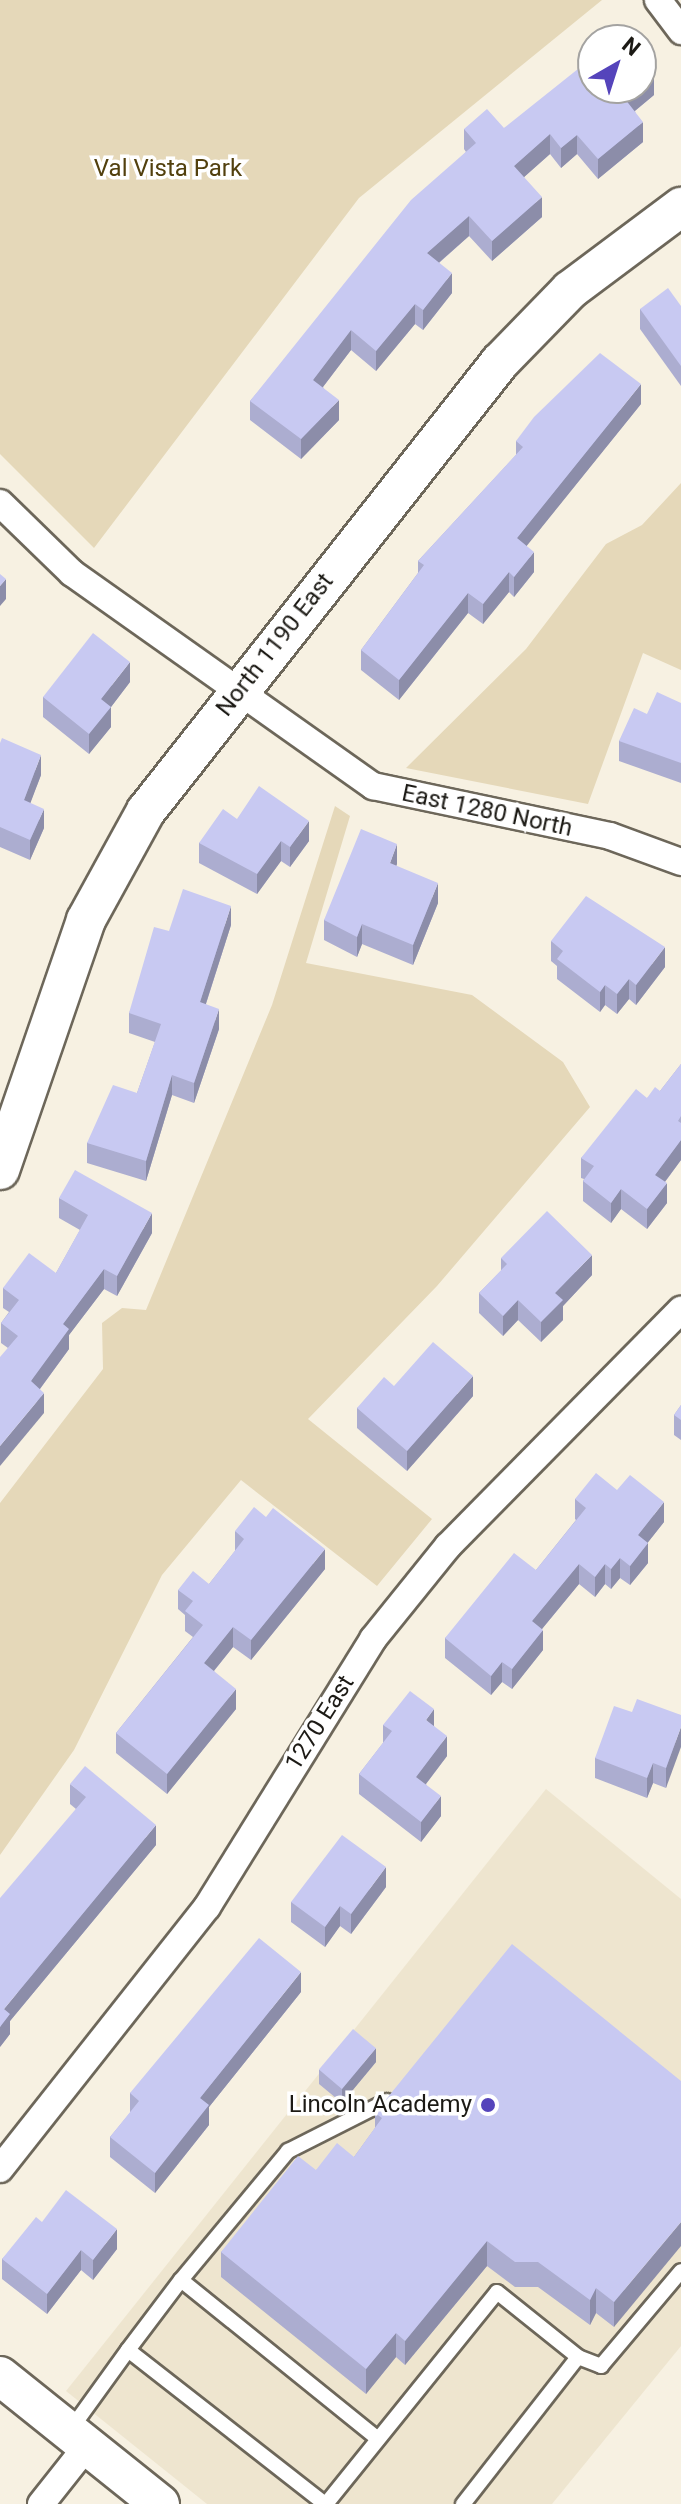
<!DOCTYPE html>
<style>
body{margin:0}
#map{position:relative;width:681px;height:2504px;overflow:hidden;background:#f7f1e2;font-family:Roboto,sans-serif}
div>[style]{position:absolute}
.built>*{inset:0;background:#eee5cf}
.green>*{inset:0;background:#e5d8b9}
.roads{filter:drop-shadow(2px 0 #6d675a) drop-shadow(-2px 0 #6d675a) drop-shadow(0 2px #6d675a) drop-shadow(0 -2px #6d675a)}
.lane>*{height:14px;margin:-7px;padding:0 7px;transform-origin:7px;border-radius:7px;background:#fff}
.street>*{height:26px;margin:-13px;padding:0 13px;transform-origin:13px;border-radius:13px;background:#fff}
.secondary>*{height:38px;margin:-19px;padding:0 19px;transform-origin:19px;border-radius:19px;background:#fff}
.wall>*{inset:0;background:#acadd0}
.shaded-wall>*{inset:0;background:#8c8da9}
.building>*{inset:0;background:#c8c9f2;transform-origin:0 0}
.dots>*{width:22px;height:22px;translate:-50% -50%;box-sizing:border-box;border:4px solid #fff;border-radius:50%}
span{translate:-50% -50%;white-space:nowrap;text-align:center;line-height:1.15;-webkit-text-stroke:7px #fff;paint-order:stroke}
.park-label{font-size:24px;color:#52400e}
.street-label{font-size:24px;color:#1c1a15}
.poi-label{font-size:24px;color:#1c1a15}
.right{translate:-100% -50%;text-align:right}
.north{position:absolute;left:577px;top:24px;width:80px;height:80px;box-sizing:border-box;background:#fff;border:2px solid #a4a3a1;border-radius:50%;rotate:39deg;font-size:22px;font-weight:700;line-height:32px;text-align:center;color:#1c1a15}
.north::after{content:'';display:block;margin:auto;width:28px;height:36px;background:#54b;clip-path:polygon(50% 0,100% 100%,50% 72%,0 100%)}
</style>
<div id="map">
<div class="built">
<i style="clip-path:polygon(546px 1789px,681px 1899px,681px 2346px,552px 2504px,207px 2504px,66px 2391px)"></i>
</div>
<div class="green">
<i style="clip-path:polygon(0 0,602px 0,359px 198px,94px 548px,0 454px)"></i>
<i style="clip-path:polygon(681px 483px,681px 670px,643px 653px,588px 804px,406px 768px,526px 649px,606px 544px,642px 525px)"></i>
<i style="clip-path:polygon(335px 806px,350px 816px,306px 963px,472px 995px,563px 1062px,590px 1107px,437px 1286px,308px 1419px,432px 1519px,377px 1586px,241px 1480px,162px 1575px,74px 1750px,0 1855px,0 1503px,103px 1369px,102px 1323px,122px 1308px,146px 1310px,272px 1005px)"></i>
</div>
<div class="roads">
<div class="lane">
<i style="left:181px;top:2280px;width:168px;rotate:-50.3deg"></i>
<i style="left:288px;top:2151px;width:111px;rotate:-26.8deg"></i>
<i style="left:128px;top:2350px;width:88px;rotate:-52.9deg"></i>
<i style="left:181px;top:2280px;width:253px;rotate:38.9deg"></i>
<i style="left:578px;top:2357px;width:25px;rotate:21deg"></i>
<i style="left:601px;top:2366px;width:124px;rotate:-49.9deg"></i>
<i style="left:71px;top:2429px;width:97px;rotate:-54.2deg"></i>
<i style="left:128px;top:2350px;width:250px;rotate:38deg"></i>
<i style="left:326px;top:2504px;width:272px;rotate:-51.1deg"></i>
<i style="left:497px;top:2292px;width:104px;rotate:38.7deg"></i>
<i style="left:578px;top:2357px;width:187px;rotate:128deg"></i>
</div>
<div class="street">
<i style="left:658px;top:0;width:39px;rotate:53deg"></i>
<i style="left:0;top:503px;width:100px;rotate:44.2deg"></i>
<i style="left:72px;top:573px;width:369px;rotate:35.3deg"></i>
<i style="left:373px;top:786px;width:242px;rotate:11.9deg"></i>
<i style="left:610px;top:836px;width:76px;rotate:20.1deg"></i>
<i style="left:0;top:2169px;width:334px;rotate:-51.7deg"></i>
<i style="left:207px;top:1907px;width:315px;rotate:-58.2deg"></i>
<i style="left:373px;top:1639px;width:119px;rotate:-51.1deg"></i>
<i style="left:448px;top:1546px;width:332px;rotate:-45.4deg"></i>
<i style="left:41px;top:2504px;width:74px;rotate:-51.6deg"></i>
</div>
<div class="secondary">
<i style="left:0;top:1170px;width:264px;rotate:-71deg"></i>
<i style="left:86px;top:920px;width:124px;rotate:-61.2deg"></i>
<i style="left:146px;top:811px;width:572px;rotate:-51.75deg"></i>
<i style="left:500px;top:362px;width:100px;rotate:-45.8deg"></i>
<i style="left:570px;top:290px;width:139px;rotate:-36.8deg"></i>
<i style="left:0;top:2376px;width:205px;rotate:38.7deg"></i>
</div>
</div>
<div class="wall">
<i style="clip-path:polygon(654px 95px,635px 111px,643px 142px,598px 179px,577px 154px,561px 168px,550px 154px,524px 177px,542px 217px,492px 261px,469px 236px,439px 263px,452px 293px,423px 330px,415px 324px,376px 371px,351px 350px,323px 387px,339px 420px,301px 459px,250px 420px,250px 401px,466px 152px,464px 149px,464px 129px,504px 128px)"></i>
<i style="clip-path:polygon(681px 306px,681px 386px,640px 329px,640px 309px)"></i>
<i style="clip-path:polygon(641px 404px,526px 546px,534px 572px,514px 597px,509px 592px,483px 624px,468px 613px,399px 700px,361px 670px,361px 650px,418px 573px,418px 561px,516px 455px,516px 441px)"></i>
<i style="clip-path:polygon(130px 682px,111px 707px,111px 727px,89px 754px,43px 717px,43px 697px)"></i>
<i style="clip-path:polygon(681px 703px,681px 783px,619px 761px,619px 741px,647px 714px)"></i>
<i style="clip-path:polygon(0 743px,41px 775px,30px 803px,44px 828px,30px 860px,0 847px)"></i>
<i style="clip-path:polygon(237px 819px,309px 841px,290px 867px,281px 861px,257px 894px,199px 863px,199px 843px)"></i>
<i style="clip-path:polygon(397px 864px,396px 866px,438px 903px,413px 965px,362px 944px,357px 957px,324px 940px,324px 920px)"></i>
<i style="clip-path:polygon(231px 925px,206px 1004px,219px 1029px,194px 1103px,172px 1095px,146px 1181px,87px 1163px,87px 1143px,137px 1093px,155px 1042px,129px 1033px,129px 1013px,169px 931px)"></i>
<i style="clip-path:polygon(551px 941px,665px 967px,636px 1005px,629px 999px,617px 1014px,605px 1005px,600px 1012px,557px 979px,557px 966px,551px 961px)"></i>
<i style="clip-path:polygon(681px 1064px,681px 1160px,665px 1182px,667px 1203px,647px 1229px,621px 1209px,611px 1223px,583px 1201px,583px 1181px,584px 1179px,581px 1178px,581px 1158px,647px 1098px,660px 1091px)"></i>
<i style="clip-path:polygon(59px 1198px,152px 1233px,117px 1296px,104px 1289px,69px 1335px,69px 1349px,40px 1389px,44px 1413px,8px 1348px,1px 1343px,1px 1323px,9px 1312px,3px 1308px,3px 1288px,56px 1273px,80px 1230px,59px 1218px)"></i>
<i style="clip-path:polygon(501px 1258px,592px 1275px,563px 1306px,563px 1320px,541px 1342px,518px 1320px,503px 1336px,479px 1313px,479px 1293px,501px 1271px)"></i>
<i style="clip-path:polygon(394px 1386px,473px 1396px,407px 1471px,357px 1428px,357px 1408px)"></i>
<i style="clip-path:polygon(681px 1405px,681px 1440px,674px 1435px,674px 1415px)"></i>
<i style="clip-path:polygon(617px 1490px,664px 1522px,648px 1542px,648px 1563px,630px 1585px,620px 1578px,611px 1589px,605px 1584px,595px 1597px,579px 1584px,542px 1629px,543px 1650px,512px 1689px,502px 1682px,491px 1695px,445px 1658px,445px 1638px,536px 1570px,576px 1520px,575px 1519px,575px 1499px)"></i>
<i style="clip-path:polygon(235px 1531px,325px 1569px,251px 1660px,233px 1647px,214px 1671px,236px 1709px,167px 1794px,116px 1753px,116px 1733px,193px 1637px,185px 1631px,185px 1615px,178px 1609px,178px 1590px,209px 1584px,235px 1551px)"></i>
<i style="clip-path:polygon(632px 1712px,681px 1715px,666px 1788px,653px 1783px,647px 1798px,595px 1778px,595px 1758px)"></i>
<i style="clip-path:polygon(383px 1725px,434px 1726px,447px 1756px,426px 1784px,441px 1816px,421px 1842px,359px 1794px,359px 1774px,383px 1743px)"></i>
<i style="clip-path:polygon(70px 1784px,156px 1845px,10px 2021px,10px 2034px,0 2047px,76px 1809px,70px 1804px)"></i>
<i style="clip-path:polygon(386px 1887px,351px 1934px,340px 1926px,325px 1947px,291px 1922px,291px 1902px)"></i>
<i style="clip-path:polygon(301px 1992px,209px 2107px,209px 2125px,155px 2193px,110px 2157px,110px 2137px,130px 2113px,130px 2093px)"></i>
<i style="clip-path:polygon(376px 2062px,342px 2103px,319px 2084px,319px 2070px)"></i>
<i style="clip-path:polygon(681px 2081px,614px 2327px,596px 2313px,590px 2325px,538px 2287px,515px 2287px,487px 2266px,405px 2365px,396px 2357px,366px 2394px,221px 2277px,221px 2252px,316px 2170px,354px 2157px,375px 2128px,375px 2113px)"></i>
<i style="clip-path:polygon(42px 2222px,117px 2249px,93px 2280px,81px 2270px,47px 2314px,2px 2279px,2px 2259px)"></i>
</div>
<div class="shaded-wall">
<i style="clip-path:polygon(654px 75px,654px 95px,625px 119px,625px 99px,638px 88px,641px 88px,641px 86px)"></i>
<i style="clip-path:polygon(643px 122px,643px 142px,598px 179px,598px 159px)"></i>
<i style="clip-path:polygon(550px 134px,550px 154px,514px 186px,514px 166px)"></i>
<i style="clip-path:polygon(577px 135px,577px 154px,561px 168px,561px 148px)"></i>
<i style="clip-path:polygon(542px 197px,542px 217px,492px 261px,492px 241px)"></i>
<i style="clip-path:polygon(469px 216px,469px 236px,427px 273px,427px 253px)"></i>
<i style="clip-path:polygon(452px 273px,452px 293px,423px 330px,423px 310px)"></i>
<i style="clip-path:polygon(415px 304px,415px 324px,376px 371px,376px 351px)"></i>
<i style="clip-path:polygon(351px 330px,351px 350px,313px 400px,313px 380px)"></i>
<i style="clip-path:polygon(641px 384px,641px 404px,517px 558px,517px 538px)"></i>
<i style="clip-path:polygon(339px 400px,339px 420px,301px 459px,301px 439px)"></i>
<i style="clip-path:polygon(534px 552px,534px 572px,514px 597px,514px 577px)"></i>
<i style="clip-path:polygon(509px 572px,509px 592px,483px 624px,483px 604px)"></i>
<i style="clip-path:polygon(6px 579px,6px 599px,0 606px,0 586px)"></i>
<i style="clip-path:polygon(468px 593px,468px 613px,399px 700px,399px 680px)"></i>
<i style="clip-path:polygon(130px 662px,130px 682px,111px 707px,111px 727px,89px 754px,89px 734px,101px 699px)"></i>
<i style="clip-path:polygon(41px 755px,41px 775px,24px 820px,24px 800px)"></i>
<i style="clip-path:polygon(44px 809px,44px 828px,30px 860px,30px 840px)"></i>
<i style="clip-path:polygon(309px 821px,309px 841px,290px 867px,290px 847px)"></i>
<i style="clip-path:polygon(281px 841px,281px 861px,257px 894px,257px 874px)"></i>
<i style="clip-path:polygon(397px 844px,397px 864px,390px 883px,390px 863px)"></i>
<i style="clip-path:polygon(438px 883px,438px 903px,413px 965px,413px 945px)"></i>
<i style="clip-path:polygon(231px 906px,231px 925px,200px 1022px,200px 1002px)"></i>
<i style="clip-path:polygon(362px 924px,362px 944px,357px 957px,357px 937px)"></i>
<i style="clip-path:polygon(665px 947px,665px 967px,636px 1005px,636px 985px)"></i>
<i style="clip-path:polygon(629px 979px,629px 999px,617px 1014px,617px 994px)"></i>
<i style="clip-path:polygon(605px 985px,605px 1005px,600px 1012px,600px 992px)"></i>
<i style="clip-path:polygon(219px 1009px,219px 1029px,194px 1103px,194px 1083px)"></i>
<i style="clip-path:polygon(172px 1075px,172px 1095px,146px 1181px,146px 1161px)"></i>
<i style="clip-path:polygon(681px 1140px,681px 1160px,655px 1195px,655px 1175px)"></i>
<i style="clip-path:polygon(667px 1183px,667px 1203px,647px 1229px,647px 1209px)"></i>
<i style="clip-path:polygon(621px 1189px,621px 1209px,611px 1223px,611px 1203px)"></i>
<i style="clip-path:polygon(152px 1213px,152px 1233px,117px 1296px,117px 1276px)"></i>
<i style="clip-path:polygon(592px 1255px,592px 1275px,563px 1306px,563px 1320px,541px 1342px,541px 1322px,555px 1293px)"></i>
<i style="clip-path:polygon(104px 1269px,104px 1289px,69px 1335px,69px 1349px,31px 1401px,31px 1381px,63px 1324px)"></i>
<i style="clip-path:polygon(518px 1300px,518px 1320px,503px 1336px,503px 1316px)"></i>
<i style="clip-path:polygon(473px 1376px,473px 1396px,407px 1471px,407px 1451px)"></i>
<i style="clip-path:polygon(44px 1393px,44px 1413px,0 1466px,0 1446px)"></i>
<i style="clip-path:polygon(664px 1502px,664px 1522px,638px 1555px,638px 1535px)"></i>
<i style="clip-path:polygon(648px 1543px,648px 1563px,630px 1585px,630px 1566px)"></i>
<i style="clip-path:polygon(325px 1549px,325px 1569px,251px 1660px,251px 1640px)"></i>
<i style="clip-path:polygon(620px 1558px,620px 1578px,611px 1589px,611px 1569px)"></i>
<i style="clip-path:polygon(579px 1564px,579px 1584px,532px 1641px,532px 1621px)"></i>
<i style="clip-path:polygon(605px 1564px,605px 1584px,595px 1597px,595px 1577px)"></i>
<i style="clip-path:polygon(233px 1627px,233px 1647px,204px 1683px,204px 1663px)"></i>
<i style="clip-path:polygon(543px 1630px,543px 1650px,512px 1689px,512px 1669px)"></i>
<i style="clip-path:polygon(502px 1662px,502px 1682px,491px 1695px,491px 1676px)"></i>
<i style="clip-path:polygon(236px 1689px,236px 1709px,167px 1794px,167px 1774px)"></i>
<i style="clip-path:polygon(434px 1709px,434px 1729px,426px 1720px)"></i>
<i style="clip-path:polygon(681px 1727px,681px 1747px,666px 1788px,666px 1768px)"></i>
<i style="clip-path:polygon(447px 1736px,447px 1756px,416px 1797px,416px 1777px)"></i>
<i style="clip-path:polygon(653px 1763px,653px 1783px,647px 1798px,647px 1778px)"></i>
<i style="clip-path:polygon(441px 1796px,441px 1816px,421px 1842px,421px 1822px)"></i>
<i style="clip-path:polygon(156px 1825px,156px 1845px,10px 2021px,10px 2034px,0 2047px,0 2027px,4px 2009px)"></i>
<i style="clip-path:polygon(386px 1867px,386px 1887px,351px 1934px,351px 1914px)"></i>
<i style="clip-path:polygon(340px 1906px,340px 1926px,325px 1947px,325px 1927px)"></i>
<i style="clip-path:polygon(301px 1972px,301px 1992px,209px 2107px,209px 2125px,155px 2193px,155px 2173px,200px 2098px)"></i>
<i style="clip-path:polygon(376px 2048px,376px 2062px,342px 2103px,342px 2089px)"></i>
<i style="clip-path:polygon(681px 2222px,681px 2246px,614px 2327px,614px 2302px)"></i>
<i style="clip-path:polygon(117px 2229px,117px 2249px,93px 2280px,93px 2260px)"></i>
<i style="clip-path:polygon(487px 2241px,487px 2266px,405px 2365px,405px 2341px)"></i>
<i style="clip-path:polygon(81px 2250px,81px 2270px,47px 2314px,47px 2294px)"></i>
<i style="clip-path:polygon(596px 2288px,596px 2313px,590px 2325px,590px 2300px)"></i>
<i style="clip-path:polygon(396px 2333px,396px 2357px,366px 2394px,366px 2369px)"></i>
</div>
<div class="building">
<i style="clip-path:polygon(620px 35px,625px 40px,614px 40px)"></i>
<i style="clip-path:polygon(593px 57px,593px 88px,638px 88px,625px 99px,643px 122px,598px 159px,577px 135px,561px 148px,550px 134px,514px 166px,542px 197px,492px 241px,469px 216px,427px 253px,452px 273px,423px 310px,415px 304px,376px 351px,351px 330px,313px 380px,339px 400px,301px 439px,250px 401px,411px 200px,476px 143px,464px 129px,487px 109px,504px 128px)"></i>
<i style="clip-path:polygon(641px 60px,654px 75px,641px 86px)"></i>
<i style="clip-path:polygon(668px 288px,681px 306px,681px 366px,640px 309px)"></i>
<i style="clip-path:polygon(600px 353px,641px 384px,517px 538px,534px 552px,514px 577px,509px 572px,483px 604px,468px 593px,399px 680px,361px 650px,424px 565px,418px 561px,523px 447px,516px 441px,534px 417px)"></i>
<i style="clip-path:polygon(0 574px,6px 579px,0 586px)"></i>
<i style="clip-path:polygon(93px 633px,130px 662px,101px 699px,111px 707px,89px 734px,43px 697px)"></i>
<i style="clip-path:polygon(657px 692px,681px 703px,681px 763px,619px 741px,634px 708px,647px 714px)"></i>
<i style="clip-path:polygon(2px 738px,41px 755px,24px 800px,44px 809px,30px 840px,0 827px,0 743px)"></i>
<i style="clip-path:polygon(259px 786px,309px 821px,290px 847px,281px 841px,257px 874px,199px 843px,223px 809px,237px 819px)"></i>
<i style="clip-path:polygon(361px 829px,397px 844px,390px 863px,438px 883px,413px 945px,362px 924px,357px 937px,324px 920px)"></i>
<i style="clip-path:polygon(183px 889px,231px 906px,200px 1002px,219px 1009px,194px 1083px,172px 1075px,146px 1161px,87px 1143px,113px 1085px,137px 1093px,161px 1024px,129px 1013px,154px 927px,169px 931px)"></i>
<i style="clip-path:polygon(586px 896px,665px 947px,636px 985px,629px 979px,617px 994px,605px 985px,600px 992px,557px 959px,563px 951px,551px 941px)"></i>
<i style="clip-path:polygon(681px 1064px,681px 1116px,678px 1121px,681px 1123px,681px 1140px,655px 1175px,667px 1183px,647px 1209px,621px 1189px,611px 1203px,583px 1181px,594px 1166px,581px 1158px,636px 1089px,647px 1098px,655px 1087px,660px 1091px)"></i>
<i style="clip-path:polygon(75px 1170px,152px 1213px,117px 1276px,104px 1269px,63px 1324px,69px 1329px,31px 1381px,44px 1393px,0 1446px,0 1357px,18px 1336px,1px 1323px,19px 1300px,3px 1288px,29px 1253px,56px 1273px,88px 1215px,59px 1198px)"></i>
<i style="clip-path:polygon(547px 1211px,592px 1255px,555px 1293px,563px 1300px,541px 1322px,518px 1300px,503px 1316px,479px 1293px,507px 1264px,501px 1258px)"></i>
<i style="clip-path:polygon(433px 1342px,473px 1376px,407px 1451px,357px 1408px,384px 1377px,394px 1386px)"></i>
<i style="clip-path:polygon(681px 1405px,681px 1420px,674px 1415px)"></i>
<i style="clip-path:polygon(596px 1473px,617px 1490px,630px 1475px,664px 1502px,638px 1535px,648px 1543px,630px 1566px,620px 1558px,611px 1569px,605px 1564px,595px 1577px,579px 1564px,532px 1621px,543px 1630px,512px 1669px,502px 1662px,491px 1676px,445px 1638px,514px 1553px,536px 1570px,586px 1508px,575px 1499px)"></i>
<i style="clip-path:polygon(254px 1507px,266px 1517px,273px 1508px,325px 1549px,251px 1640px,233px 1627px,204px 1663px,236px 1689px,167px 1774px,116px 1733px,203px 1625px,185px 1611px,193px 1601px,178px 1590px,193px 1571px,209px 1584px,244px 1539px,235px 1531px)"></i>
<i style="clip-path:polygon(410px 1691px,434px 1709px,426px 1720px,447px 1736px,416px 1777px,441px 1796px,421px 1822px,359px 1774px,392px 1731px,383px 1725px)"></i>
<i style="clip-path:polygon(637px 1699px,681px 1715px,681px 1727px,666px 1768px,653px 1763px,647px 1778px,595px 1758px,614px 1706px,632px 1712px)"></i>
<i style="clip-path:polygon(85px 1766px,156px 1825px,4px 2009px,10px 2014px,0 2027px,0 1898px,86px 1797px,70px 1784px)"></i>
<i style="clip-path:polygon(342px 1835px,386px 1867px,351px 1914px,340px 1906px,325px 1927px,291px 1902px)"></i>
<i style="clip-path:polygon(259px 1938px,301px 1972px,200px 2098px,209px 2105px,155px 2173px,110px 2137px,139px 2101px,130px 2093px)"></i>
<i style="clip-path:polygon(512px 1944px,681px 2081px,681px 2222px,614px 2302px,596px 2288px,590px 2300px,538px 2262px,515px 2262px,487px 2241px,405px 2341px,396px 2333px,366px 2369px,221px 2252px,298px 2156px,316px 2170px,337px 2143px,354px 2157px,382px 2118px,375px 2113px)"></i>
<i style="left:353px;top:2029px;width:30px;height:53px;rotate:40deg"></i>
<i style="clip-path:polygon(66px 2190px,117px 2229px,93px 2260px,81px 2250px,47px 2294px,2px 2259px,36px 2217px,42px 2222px)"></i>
</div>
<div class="dots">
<i style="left:488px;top:2105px;background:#54b"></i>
</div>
<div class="park-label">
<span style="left:168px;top:169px">Val Vista Park</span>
</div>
<div class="street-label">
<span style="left:275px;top:645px;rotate:-52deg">North 1190 East</span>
<span style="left:487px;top:811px;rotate:12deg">East 1280 North</span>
<span style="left:320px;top:1723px;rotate:-58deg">1270 East</span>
</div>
<div class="poi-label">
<span class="right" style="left:472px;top:2105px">Lincoln Academy</span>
</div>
<div class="north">N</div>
</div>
